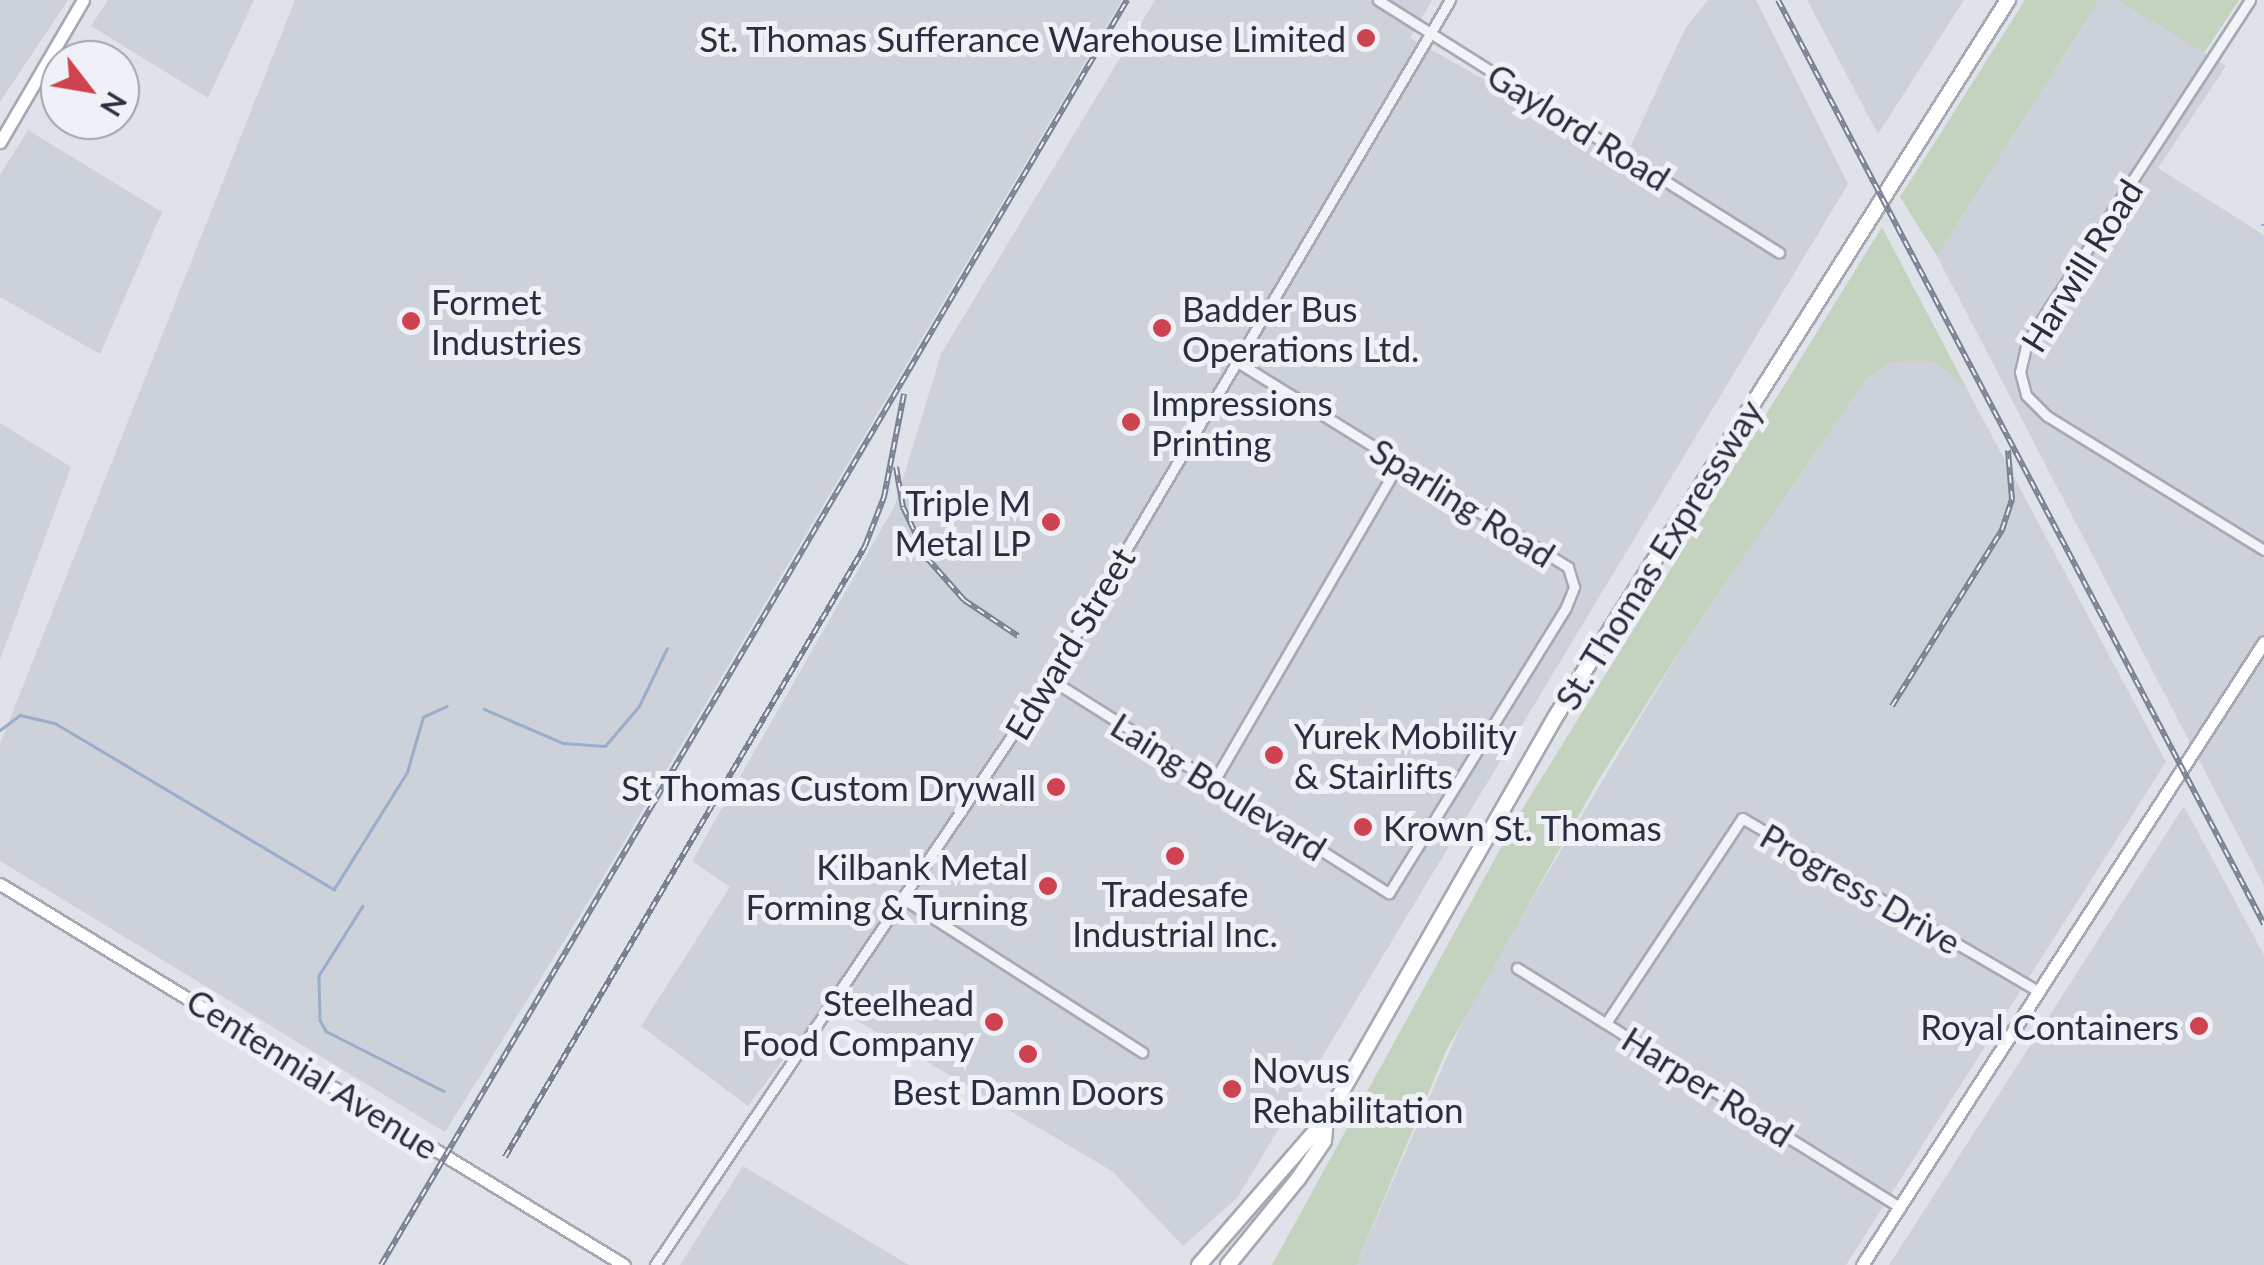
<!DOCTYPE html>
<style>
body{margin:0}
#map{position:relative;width:2264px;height:1265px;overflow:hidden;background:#dfe2e9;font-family:Lato,sans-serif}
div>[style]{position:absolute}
.built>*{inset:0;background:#cdd1da}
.green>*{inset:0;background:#c4d2c0}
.stream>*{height:2.5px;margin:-1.25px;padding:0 1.25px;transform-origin:1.25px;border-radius:1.25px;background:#9aaec9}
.roads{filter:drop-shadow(2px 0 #a4a9b3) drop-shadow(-2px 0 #a4a9b3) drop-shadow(0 2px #a4a9b3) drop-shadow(0 -2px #a4a9b3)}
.minor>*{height:9px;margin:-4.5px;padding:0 4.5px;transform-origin:4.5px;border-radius:4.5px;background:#f2f3f7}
.major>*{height:11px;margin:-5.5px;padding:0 5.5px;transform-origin:5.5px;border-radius:5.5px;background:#fff}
.highway>*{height:14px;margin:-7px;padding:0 7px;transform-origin:7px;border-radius:7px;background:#fff}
.rail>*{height:6px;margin-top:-3px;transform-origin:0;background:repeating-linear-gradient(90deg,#eff1f6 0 8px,#788192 0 16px);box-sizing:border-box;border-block:2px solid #788192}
.dots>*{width:28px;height:28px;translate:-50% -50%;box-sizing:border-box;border:5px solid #eff1f6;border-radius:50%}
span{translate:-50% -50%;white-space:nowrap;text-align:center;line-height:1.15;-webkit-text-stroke:10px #eff1f6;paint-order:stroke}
.poi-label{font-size:35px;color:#282f40}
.right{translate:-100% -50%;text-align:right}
.left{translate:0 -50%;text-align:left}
.street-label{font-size:35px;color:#282f40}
.north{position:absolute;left:40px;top:40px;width:100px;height:100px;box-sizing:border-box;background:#eff1f6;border:2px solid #9fa3ad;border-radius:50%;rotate:121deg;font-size:28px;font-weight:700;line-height:40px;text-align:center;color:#282f40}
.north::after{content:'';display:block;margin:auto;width:35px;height:45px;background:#cf4351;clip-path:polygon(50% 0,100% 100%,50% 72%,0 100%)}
</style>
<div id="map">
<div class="built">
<i style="clip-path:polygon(0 0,68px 0,0 102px)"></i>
<i style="clip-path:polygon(108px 0,254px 0,208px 98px,91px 26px)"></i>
<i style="clip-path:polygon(295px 0,1122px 0,592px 896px,445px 1132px,0 861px,0 744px)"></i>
<i style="clip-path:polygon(1155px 0,1432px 0,1410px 38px,1625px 158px,1686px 27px,1708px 0,1756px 0,1848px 184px,1237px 1198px,1183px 1246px,1112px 1171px,827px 1003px,748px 1106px,641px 1026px,730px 887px,692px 861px,895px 505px,941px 354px)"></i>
<i style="clip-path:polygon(1807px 0,1964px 0,1878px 134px)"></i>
<i style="clip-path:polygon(2099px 0,2117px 0,2226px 66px,2158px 168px,2264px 235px,2264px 885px,1937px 256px)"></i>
<i style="clip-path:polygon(28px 130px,162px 212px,100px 354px,0 297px,0 175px)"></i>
<i style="clip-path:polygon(1934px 361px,1967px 389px,2166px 762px,1846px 1265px,1356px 1265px,1472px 1000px,1684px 644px,1866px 379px,1892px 362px)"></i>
<i style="clip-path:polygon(0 423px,71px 467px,0 660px)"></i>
<i style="clip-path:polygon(2184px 806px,2264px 955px,2264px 1265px,1889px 1265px)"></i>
<i style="clip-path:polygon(743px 1166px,909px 1265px,680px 1265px)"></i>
</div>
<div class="green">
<i style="clip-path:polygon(2025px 0,2099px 0,1937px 256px,1900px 197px)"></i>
<i style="clip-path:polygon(2117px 0,2239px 0,2204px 53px)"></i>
<i style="clip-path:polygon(1882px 227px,1967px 389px,1934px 361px,1892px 362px,1866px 379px,1684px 644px,1598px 781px,1446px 1051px,1356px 1265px,1272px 1265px,1520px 813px)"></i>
</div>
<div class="stream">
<i style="left:2262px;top:225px;width:2px"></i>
<i style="left:484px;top:709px;width:86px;rotate:23.3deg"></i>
<i style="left:563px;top:743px;width:42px;rotate:4.1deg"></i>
<i style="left:605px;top:746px;width:52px;rotate:-49.6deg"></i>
<i style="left:639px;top:706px;width:64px;rotate:-64.2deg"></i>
<i style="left:0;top:730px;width:25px;rotate:-37deg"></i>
<i style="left:20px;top:715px;width:36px;rotate:13deg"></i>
<i style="left:55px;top:723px;width:325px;rotate:30.8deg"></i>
<i style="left:334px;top:889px;width:138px;rotate:-58deg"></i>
<i style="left:407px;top:772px;width:57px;rotate:-73.8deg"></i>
<i style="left:423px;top:717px;width:26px;rotate:-25deg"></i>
<i style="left:363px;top:906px;width:83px;rotate:122.2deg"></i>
<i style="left:319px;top:976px;width:44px;rotate:88.7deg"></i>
<i style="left:320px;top:1020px;width:13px;rotate:61deg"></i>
<i style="left:326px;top:1031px;width:132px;rotate:27deg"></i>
</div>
<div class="roads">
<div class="minor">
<i style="left:1378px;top:0;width:474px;rotate:32.2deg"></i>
<i style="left:2250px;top:0;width:408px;rotate:123.1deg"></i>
<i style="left:2027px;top:342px;width:31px;rotate:103deg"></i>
<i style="left:2020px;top:372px;width:24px;rotate:75deg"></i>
<i style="left:2026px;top:395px;width:30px;rotate:45deg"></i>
<i style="left:2047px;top:416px;width:255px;rotate:31.7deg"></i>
<i style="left:1050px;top:679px;width:401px;rotate:32.3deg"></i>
<i style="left:1389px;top:893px;width:336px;rotate:-58.2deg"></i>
<i style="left:1566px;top:607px;width:22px;rotate:-68deg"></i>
<i style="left:1574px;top:587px;width:21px;rotate:-107deg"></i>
<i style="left:1568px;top:567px;width:389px;rotate:-148.2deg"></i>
<i style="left:1214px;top:781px;width:369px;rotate:-59.8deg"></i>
<i style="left:905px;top:900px;width:282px;rotate:32.7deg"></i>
<i style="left:1517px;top:968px;width:449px;rotate:32deg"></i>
<i style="left:1606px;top:1023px;width:246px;rotate:-56.4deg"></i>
<i style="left:1742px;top:818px;width:343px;rotate:30.3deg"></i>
<i style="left:655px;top:1265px;width:707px;rotate:-56.02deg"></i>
<i style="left:1050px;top:679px;width:788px;rotate:-59.5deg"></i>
</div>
<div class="major">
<i style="left:0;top:142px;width:164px;rotate:-59.7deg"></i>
<i style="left:0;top:884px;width:731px;rotate:31.41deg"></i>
<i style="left:1862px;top:1265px;width:741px;rotate:-57.17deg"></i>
</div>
<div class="highway">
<i style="left:1199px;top:1265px;width:194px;rotate:-49deg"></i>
<i style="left:1326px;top:1119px;width:464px;rotate:-60.3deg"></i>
<i style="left:1556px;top:716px;width:847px;rotate:-57.74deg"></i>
<i style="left:1228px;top:1265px;width:111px;rotate:-50.9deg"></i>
<i style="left:1298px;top:1179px;width:46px;rotate:-55.6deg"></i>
<i style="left:1324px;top:1141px;width:22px;rotate:-85deg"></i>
</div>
</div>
<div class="rail">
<i style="left:1778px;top:0;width:1044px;rotate:62.26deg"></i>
<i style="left:896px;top:467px;width:41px;rotate:80.1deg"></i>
<i style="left:903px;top:507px;width:56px;rotate:64.8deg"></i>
<i style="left:927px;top:558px;width:56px;rotate:48.6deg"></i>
<i style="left:964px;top:600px;width:65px;rotate:33.7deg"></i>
<i style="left:1892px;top:706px;width:208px;rotate:-58deg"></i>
<i style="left:2002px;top:530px;width:33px;rotate:-72deg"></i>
<i style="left:2012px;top:499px;width:49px;rotate:-94.7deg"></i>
<i style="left:505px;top:1157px;width:709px;rotate:-59.49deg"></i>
<i style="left:865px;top:546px;width:53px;rotate:-68.8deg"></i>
<i style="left:884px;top:497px;width:105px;rotate:-79deg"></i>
<i style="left:381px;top:1265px;width:1469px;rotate:-59.47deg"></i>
</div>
<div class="dots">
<i style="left:1366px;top:38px;background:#cf4351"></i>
<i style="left:411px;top:321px;background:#cf4351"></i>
<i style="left:1162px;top:328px;background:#cf4351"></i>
<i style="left:1131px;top:422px;background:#cf4351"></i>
<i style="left:1051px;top:522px;background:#cf4351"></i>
<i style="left:1274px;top:755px;background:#cf4351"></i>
<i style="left:1056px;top:787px;background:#cf4351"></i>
<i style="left:1363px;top:827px;background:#cf4351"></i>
<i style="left:1175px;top:856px;background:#cf4351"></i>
<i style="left:1048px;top:886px;background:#cf4351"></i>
<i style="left:994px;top:1022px;background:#cf4351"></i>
<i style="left:2199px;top:1026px;background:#cf4351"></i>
<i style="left:1028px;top:1054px;background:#cf4351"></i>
<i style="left:1232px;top:1089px;background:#cf4351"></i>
</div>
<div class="poi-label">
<span class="right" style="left:1346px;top:38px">St. Thomas Sufferance Warehouse Limited</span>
<span class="left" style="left:431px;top:321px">Formet<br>Industries</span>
<span class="left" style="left:1182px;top:328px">Badder Bus<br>Operations Ltd.</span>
<span class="left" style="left:1151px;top:422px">Impressions<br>Printing</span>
<span class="right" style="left:1031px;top:522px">Triple M<br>Metal LP</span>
<span class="left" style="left:1294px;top:755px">Yurek Mobility<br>&amp; Stairlifts</span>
<span class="right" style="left:1036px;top:787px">St Thomas Custom Drywall</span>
<span class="left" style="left:1383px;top:827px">Krown St. Thomas</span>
<span class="right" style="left:1028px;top:886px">Kilbank Metal<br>Forming &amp; Turning</span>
<span style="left:1175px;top:913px">Tradesafe<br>Industrial Inc.</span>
<span class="right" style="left:974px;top:1022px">Steelhead<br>Food Company</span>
<span class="right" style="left:2179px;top:1026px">Royal Containers</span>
<span class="left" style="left:1252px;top:1089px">Novus<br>Rehabilitation</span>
<span style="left:1028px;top:1091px">Best Damn Doors</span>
</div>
<div class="street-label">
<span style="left:1579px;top:126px;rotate:32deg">Gaylord Road</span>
<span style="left:2081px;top:265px;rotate:-58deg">Harwill Road</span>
<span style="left:1463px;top:502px;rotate:32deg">Sparling Road</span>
<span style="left:1658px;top:554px;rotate:-58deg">St. Thomas Expressway</span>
<span style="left:1069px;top:643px;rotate:-59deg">Edward Street</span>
<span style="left:1219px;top:786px;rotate:32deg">Laing Boulevard</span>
<span style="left:1861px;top:888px;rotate:30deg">Progress Drive</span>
<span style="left:313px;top:1073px;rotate:32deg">Centennial Avenue</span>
<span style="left:1708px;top:1086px;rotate:32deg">Harper Road</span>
</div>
<div class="north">N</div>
</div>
